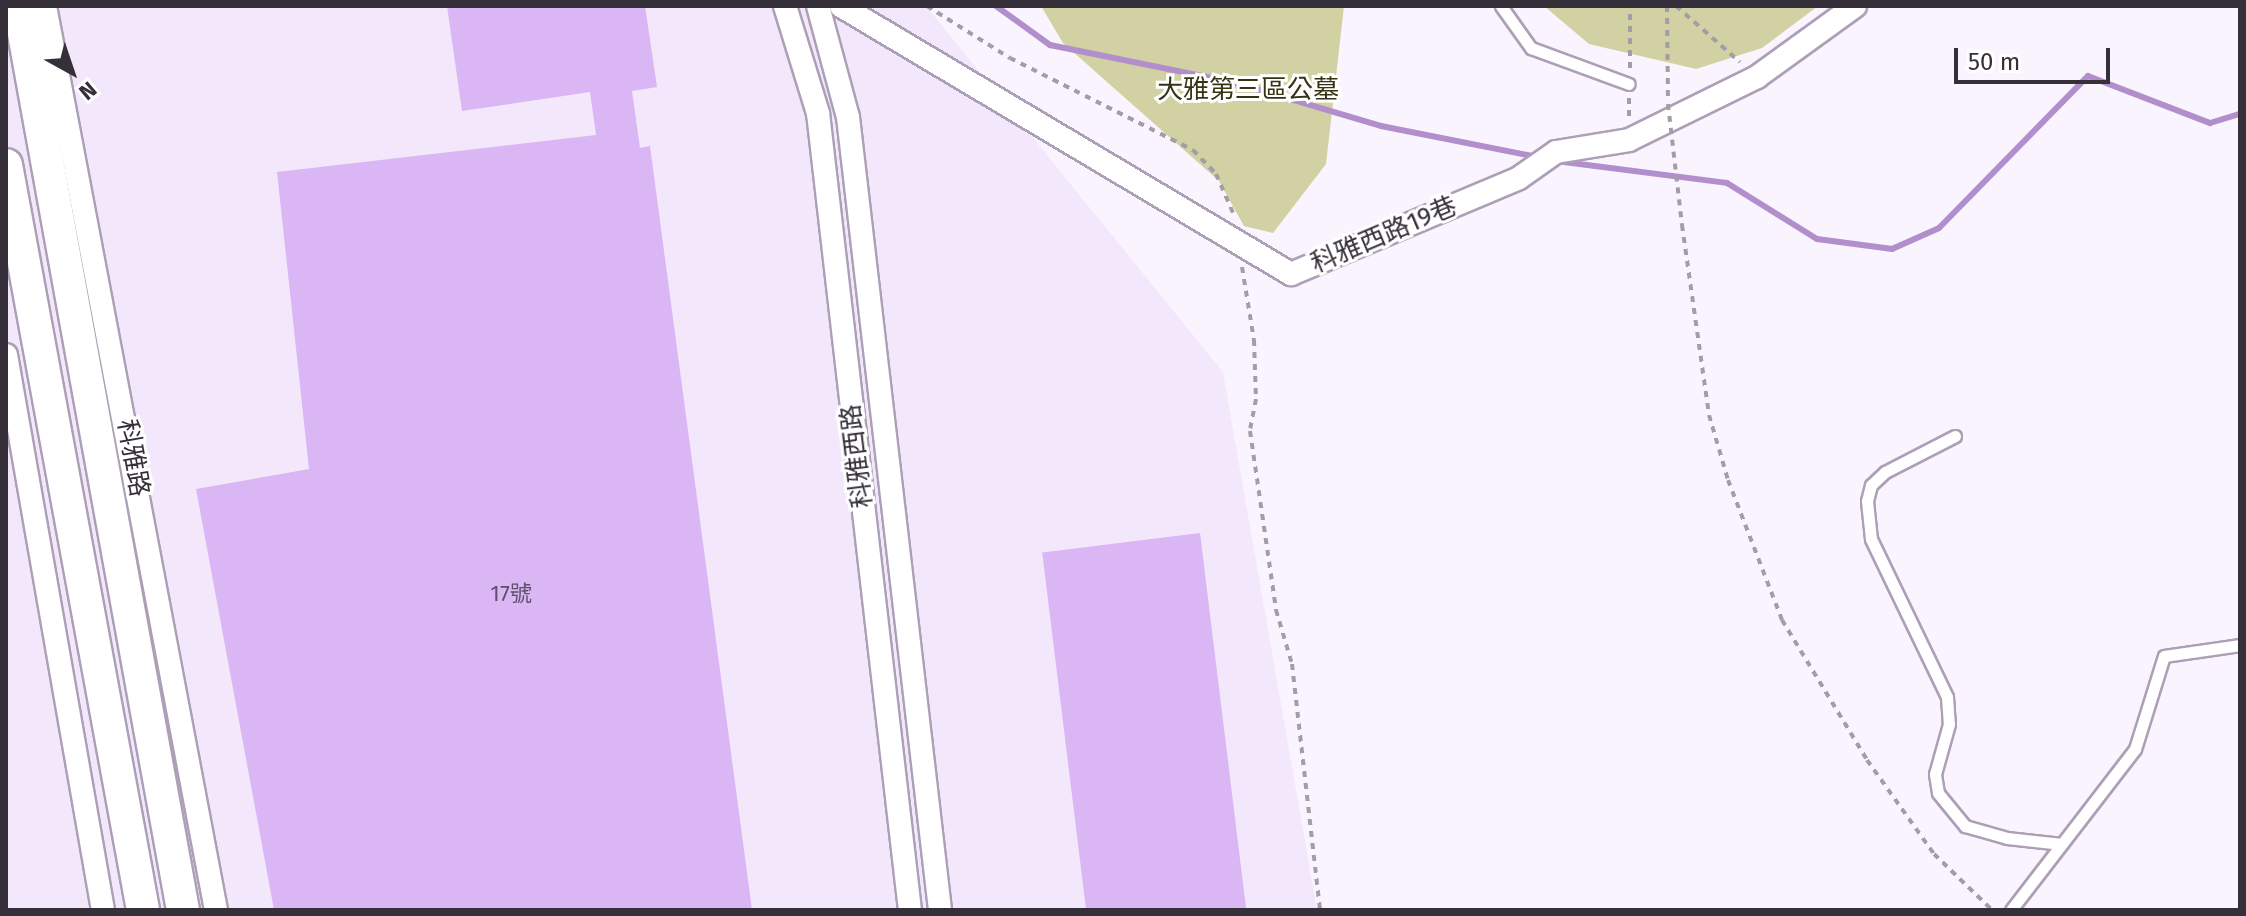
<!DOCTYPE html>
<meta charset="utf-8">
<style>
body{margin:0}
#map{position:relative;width:2246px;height:916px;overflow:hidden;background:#f9f4fd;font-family:"Fira Sans","Noto Sans TC",sans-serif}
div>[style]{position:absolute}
.built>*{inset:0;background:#f3e8fb}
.green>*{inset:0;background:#d2d1a3}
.stream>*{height:6px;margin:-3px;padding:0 3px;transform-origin:3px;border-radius:3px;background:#b28fcc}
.building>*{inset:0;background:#dab6f5;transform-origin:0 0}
.path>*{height:4px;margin-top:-2px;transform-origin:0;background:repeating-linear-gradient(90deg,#a29da6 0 6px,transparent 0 12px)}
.roads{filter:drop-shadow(2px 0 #ac9fb6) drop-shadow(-2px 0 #ac9fb6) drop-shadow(0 2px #ac9fb6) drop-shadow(0 -2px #ac9fb6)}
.lane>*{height:11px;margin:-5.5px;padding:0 5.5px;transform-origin:5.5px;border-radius:5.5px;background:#fff}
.street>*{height:22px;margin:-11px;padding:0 11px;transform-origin:11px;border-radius:11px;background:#fff}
.secondary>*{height:32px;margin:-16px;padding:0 16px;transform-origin:16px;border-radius:16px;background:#fff}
.path-bridge>*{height:4px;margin-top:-2px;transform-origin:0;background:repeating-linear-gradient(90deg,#a29da6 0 6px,transparent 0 12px)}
span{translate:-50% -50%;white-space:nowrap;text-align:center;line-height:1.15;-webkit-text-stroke:6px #fff;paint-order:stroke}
.number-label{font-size:22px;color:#5e5168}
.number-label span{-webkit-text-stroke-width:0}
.park-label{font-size:26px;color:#353414}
.street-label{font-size:26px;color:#352f39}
.frame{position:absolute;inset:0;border:8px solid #352f39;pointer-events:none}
.north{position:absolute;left:32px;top:32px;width:80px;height:80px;-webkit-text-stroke:6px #fff;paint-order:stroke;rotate:140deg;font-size:22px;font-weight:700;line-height:32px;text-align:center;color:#352f39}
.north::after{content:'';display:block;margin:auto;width:28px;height:36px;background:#352f39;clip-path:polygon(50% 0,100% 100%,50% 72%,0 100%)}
.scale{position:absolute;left:1954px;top:48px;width:156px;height:36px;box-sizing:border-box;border:4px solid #352f39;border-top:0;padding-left:10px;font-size:24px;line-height:28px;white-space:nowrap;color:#352f39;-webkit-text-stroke:6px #fff;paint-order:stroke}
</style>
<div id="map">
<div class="built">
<i style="clip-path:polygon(6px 6px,926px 6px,1223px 372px,1317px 910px,6px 910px)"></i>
</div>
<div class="green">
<i style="clip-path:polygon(1041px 6px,1344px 6px,1326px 164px,1273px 233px,1244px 226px,1219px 181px,1063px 43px)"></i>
<i style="clip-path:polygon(1544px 6px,1818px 6px,1762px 48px,1696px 69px,1589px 44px)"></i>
</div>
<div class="stream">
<i style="left:996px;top:6px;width:67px;rotate:35.8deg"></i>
<i style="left:1050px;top:45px;width:190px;rotate:11.5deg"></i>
<i style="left:1236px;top:83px;width:151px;rotate:16.5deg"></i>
<i style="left:1381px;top:126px;width:159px;rotate:11.2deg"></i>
<i style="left:1556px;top:161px;width:172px;rotate:7.3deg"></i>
<i style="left:1727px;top:183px;width:106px;rotate:31.9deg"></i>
<i style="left:1817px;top:239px;width:76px;rotate:7.6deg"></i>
<i style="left:1892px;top:249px;width:51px;rotate:-24.1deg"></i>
<i style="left:1939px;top:228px;width:213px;rotate:-45.6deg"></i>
<i style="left:2088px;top:76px;width:131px;rotate:21.1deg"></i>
<i style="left:2210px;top:123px;width:31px;rotate:-17deg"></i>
</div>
<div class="building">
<i style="clip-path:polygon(447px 6px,645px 6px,657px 87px,632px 91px,640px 148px,650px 146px,752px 910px,274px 910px,196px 489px,309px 469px,277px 172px,596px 135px,590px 92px,462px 111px)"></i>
<i style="left:1200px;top:533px;width:380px;height:159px;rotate:83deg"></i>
</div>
<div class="path">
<i style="left:927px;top:6px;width:98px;rotate:32.1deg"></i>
<i style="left:1010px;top:58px;width:205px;rotate:26.7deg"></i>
<i style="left:1193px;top:150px;width:33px;rotate:46deg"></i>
<i style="left:1216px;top:174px;width:45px;rotate:66.3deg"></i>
<i style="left:1667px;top:6px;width:93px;rotate:89.4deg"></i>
<i style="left:1676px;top:6px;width:85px;rotate:41.2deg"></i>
<i style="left:1630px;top:68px;width:62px;rotate:-90deg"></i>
<i style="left:1629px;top:116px;width:20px;rotate:-90deg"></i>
<i style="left:1682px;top:225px;width:192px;rotate:81.9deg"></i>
<i style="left:1709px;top:415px;width:68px;rotate:73.7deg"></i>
<i style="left:1728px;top:480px;width:150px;rotate:68.9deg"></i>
<i style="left:1782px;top:620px;width:164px;rotate:58.7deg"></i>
<i style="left:1867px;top:760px;width:115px;rotate:54.5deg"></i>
<i style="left:1934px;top:854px;width:81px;rotate:44deg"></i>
<i style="left:1242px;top:267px;width:74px;rotate:80.7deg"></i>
<i style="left:1254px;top:340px;width:59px;rotate:88.1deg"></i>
<i style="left:1256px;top:399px;width:33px;rotate:101deg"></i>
<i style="left:1250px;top:431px;width:181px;rotate:81.7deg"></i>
<i style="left:1276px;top:610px;width:56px;rotate:73.5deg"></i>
<i style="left:1292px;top:664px;width:248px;rotate:83.5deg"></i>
</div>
<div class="roads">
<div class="lane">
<i style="left:1501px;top:6px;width:52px;rotate:54.5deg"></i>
<i style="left:1531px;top:48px;width:104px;rotate:20.2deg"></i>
<i style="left:1955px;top:436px;width:79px;rotate:152.8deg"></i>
<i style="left:1885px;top:472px;width:19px;rotate:137deg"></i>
<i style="left:1871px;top:485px;width:16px;rotate:104deg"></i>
<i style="left:1867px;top:501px;width:38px;rotate:84deg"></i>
<i style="left:1871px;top:539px;width:175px;rotate:64.3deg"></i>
<i style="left:1947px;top:697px;width:27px;rotate:86deg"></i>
<i style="left:1949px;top:724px;width:52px;rotate:105.6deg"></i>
<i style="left:1935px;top:774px;width:19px;rotate:81deg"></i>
<i style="left:1938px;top:793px;width:43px;rotate:50.7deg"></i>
<i style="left:1965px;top:826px;width:44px;rotate:15.9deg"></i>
<i style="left:2007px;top:838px;width:55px;rotate:6.2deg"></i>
<i style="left:2011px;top:910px;width:203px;rotate:-52.4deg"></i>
<i style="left:2135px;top:749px;width:97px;rotate:-72.7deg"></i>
<i style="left:2164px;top:656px;width:77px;rotate:-8.2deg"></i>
</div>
<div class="street">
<i style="left:45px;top:6px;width:920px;rotate:79.29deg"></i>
<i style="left:785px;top:6px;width:112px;rotate:72.9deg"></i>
<i style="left:818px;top:113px;width:802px;rotate:83.42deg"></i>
<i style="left:818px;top:6px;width:115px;rotate:74.9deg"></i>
<i style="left:848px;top:117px;width:798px;rotate:83.38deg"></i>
<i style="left:841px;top:6px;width:524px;rotate:30.78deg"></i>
<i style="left:1291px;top:274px;width:247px;rotate:-22.8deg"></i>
<i style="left:1519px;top:178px;width:45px;rotate:-35.1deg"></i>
<i style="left:1556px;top:152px;width:74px;rotate:-9.3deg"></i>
<i style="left:1629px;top:140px;width:143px;rotate:-26.2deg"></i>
<i style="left:1757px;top:77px;width:121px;rotate:-35.9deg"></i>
<i style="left:6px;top:355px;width:563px;rotate:80.09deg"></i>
</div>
<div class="secondary">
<i style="left:19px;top:6px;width:919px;rotate:79.72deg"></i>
<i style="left:6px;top:165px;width:757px;rotate:79.58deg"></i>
</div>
</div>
<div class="path-bridge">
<i style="left:1668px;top:104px;width:122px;rotate:83.4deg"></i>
</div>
<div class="number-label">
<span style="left:511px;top:594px">17號</span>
</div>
<div class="park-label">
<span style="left:1248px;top:90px">大雅第三區公墓</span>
</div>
<div class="street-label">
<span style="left:1384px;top:235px;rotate:-23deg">科雅西路19巷</span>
<span style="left:857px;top:456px;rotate:-97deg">科雅西路</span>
<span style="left:133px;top:458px;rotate:80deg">科雅路</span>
</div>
<div class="frame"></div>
<div class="north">N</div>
<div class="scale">50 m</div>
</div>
